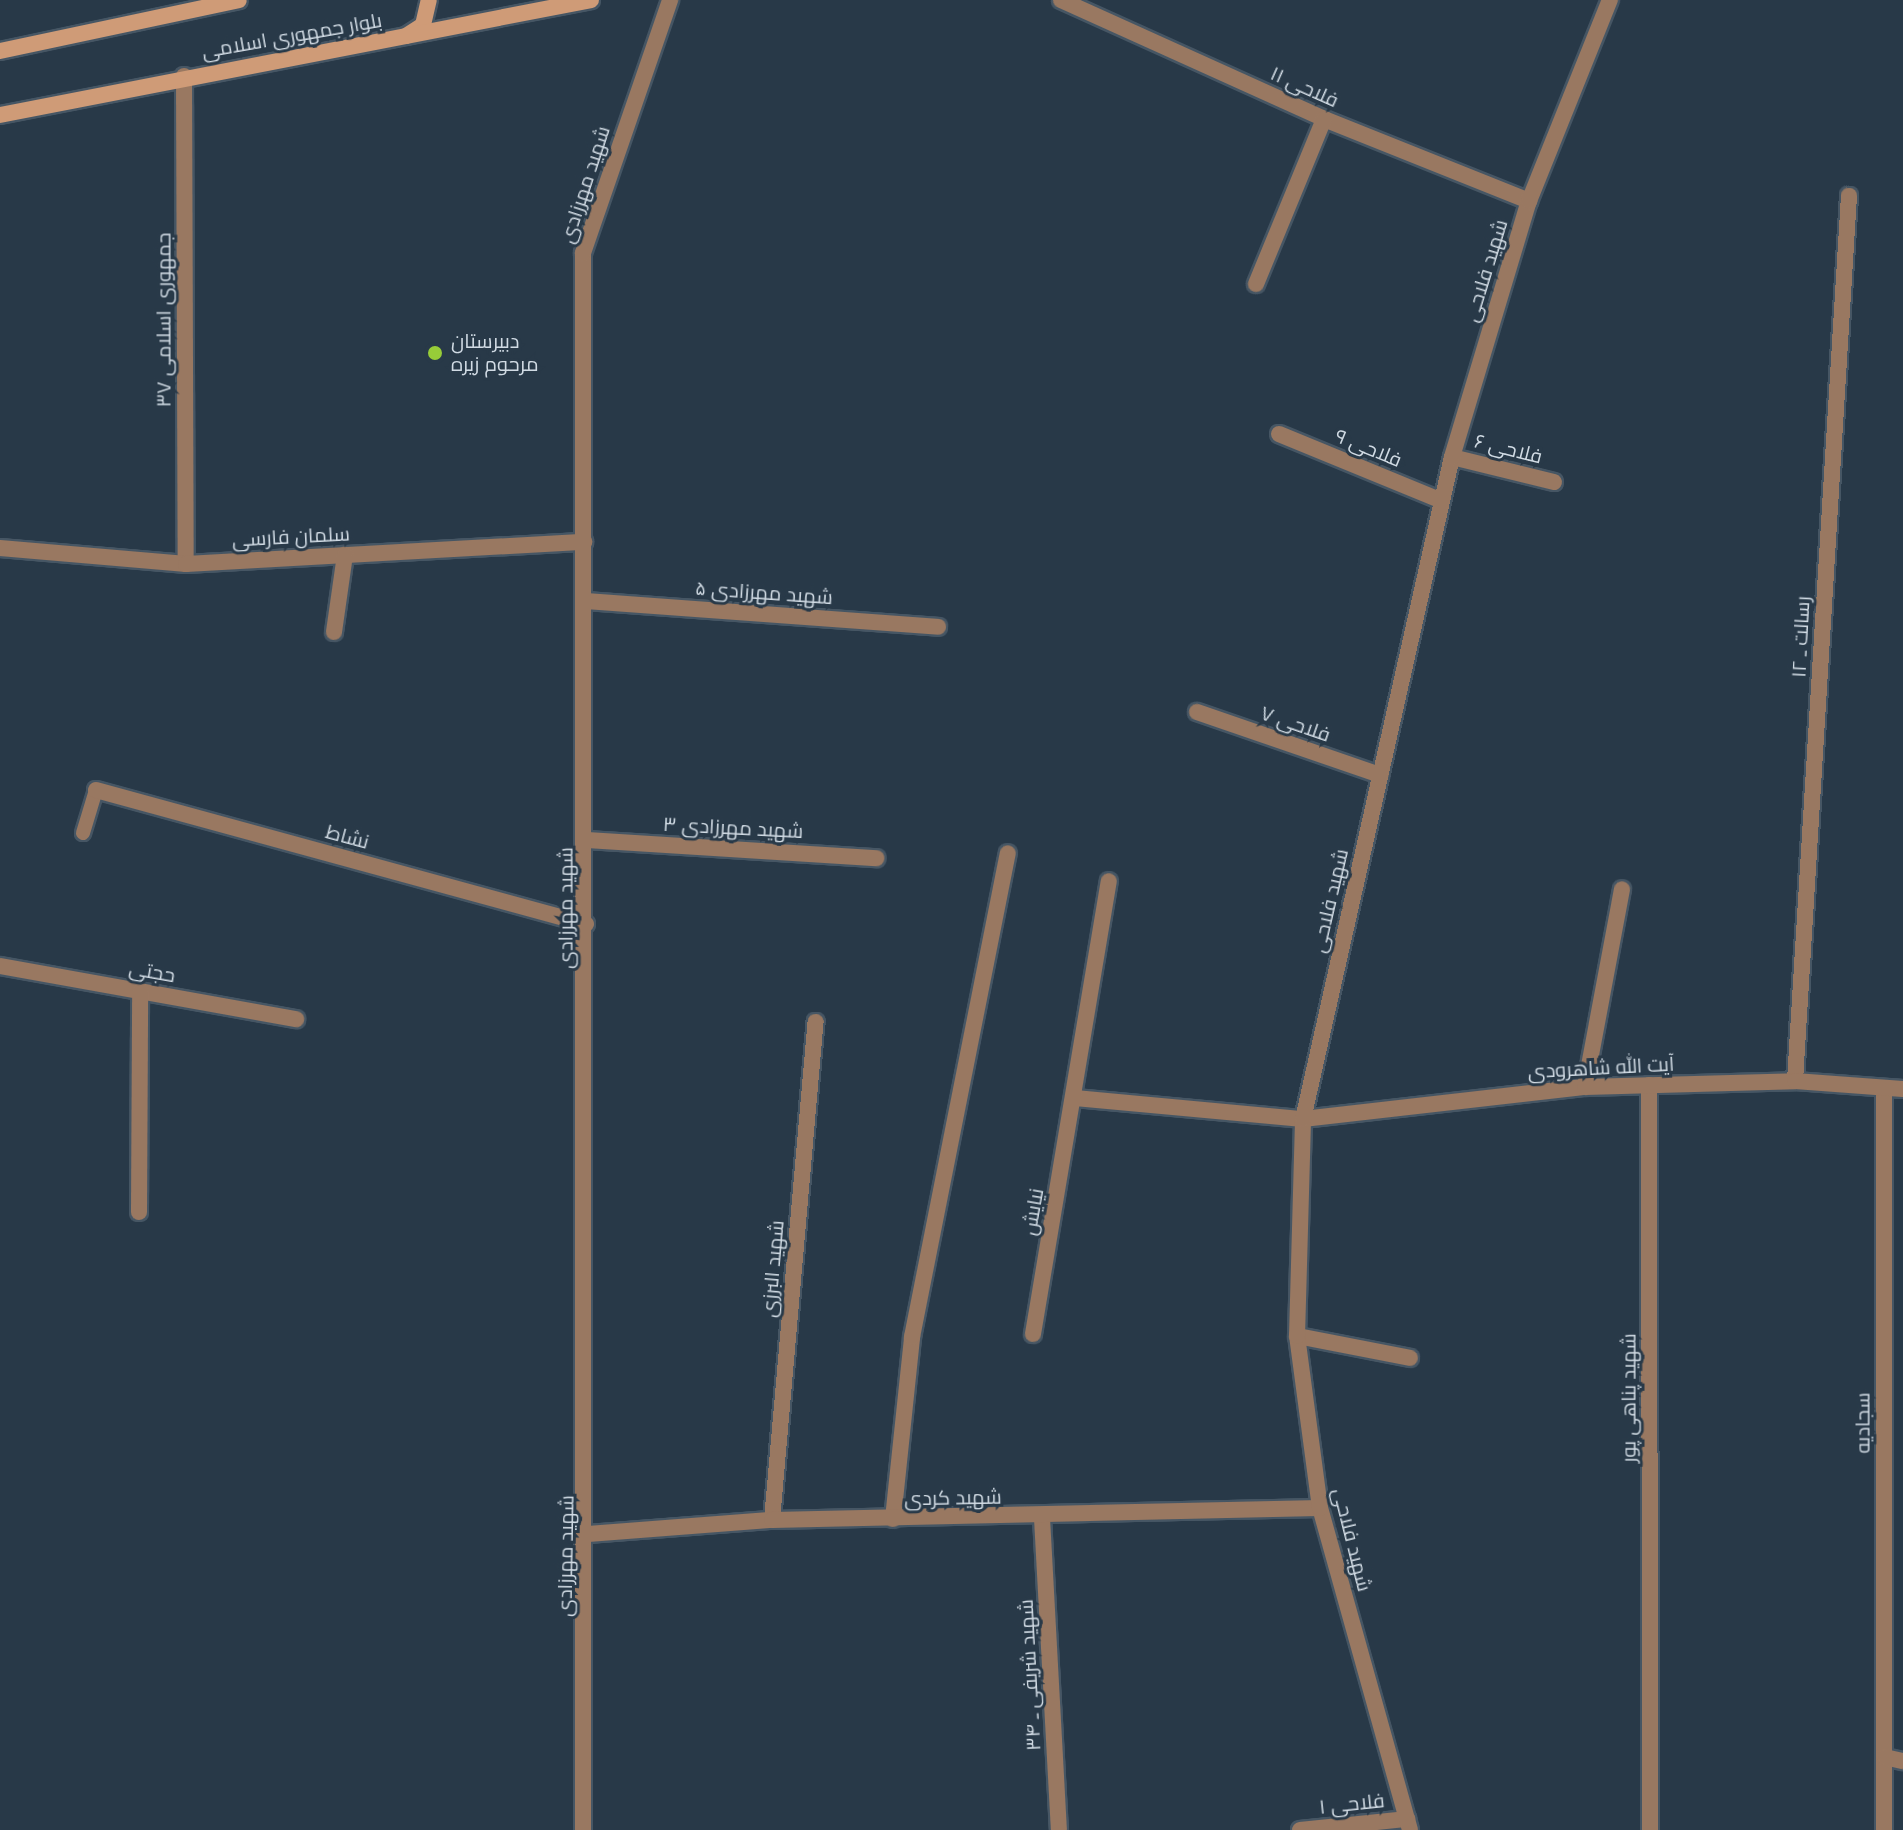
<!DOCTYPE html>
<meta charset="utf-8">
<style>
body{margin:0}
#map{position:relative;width:1903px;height:1830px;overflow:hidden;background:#283948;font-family:"Varela Round",Cairo,sans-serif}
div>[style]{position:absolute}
.roads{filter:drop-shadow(2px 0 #465664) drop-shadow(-2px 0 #465664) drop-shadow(0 2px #465664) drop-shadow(0 -2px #465664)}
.service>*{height:14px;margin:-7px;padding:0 7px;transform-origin:7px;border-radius:7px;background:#997861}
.minor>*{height:16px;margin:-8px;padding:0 8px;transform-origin:8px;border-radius:8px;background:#997861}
.tertiary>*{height:16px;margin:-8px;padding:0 8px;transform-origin:8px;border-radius:8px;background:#997861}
.secondary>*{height:16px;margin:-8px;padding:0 8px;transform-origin:8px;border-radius:8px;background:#cf9b77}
.dots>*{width:22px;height:22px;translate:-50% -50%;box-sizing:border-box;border:4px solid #283948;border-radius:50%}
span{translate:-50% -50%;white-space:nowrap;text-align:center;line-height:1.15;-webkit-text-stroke:6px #283948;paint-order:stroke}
.street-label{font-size:20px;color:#d1dbe4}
.poi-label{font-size:20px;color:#d1dbe4}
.left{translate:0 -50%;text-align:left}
</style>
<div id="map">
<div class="roads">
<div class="service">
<i style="left:83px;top:833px;width:45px;rotate:-73.2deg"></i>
</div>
<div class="minor">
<i style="left:1061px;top:0;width:289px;rotate:24.3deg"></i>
<i style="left:1324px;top:119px;width:221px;rotate:21.8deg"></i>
<i style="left:184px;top:76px;width:488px;rotate:89.8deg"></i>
<i style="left:1256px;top:284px;width:178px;rotate:-67.6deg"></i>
<i style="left:1279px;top:434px;width:176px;rotate:22.3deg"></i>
<i style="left:1452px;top:457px;width:105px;rotate:13.8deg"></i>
<i style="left:0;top:548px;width:187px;rotate:4.9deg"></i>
<i style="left:186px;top:564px;width:399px;rotate:-3.2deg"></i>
<i style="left:587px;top:601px;width:352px;rotate:4.2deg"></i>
<i style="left:334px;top:632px;width:78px;rotate:-81.9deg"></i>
<i style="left:1197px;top:712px;width:194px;rotate:19deg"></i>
<i style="left:96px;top:790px;width:508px;rotate:15.29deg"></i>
<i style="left:587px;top:840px;width:290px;rotate:3.6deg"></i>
<i style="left:0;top:966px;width:301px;rotate:10.2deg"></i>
<i style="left:1795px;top:1081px;width:887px;rotate:-86.51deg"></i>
<i style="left:1649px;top:1085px;width:745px;rotate:89.92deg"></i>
<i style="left:1585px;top:1087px;width:201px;rotate:-79.4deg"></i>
<i style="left:1884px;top:1088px;width:742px;rotate:90deg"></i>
<i style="left:1075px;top:1098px;width:229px;rotate:5.3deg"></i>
<i style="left:139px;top:1212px;width:221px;rotate:-89.7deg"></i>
<i style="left:1033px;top:1334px;width:459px;rotate:-80.5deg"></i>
<i style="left:1297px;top:1336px;width:115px;rotate:11deg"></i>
<i style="left:1042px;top:1518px;width:312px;rotate:86.9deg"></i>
<i style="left:893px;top:1519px;width:183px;rotate:-84deg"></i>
<i style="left:912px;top:1337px;width:493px;rotate:-78.8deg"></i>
<i style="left:772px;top:1520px;width:500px;rotate:-85deg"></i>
<i style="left:588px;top:1534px;width:185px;rotate:-4.4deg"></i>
<i style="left:772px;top:1520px;width:548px;rotate:-1.25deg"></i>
<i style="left:1885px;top:1757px;width:18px;rotate:13deg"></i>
<i style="left:1300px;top:1830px;width:108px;rotate:-5.9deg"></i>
</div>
<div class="tertiary">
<i style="left:1303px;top:1119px;width:284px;rotate:-6.5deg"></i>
<i style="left:1585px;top:1087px;width:210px;rotate:-1.6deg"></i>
<i style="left:1795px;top:1081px;width:108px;rotate:4.2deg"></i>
<i style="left:583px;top:1830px;width:1577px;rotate:-90deg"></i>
<i style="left:583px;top:253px;width:268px;rotate:-71deg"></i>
<i style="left:1410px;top:1830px;width:334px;rotate:-105.6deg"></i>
<i style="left:1320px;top:1508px;width:174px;rotate:-97.6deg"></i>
<i style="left:1297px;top:1336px;width:217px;rotate:-88.4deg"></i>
<i style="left:1303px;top:1119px;width:679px;rotate:-77.32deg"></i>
<i style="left:1452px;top:457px;width:267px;rotate:-73.3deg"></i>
<i style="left:1529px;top:201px;width:217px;rotate:-68.1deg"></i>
</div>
<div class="secondary">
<i style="left:406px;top:36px;width:20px;rotate:-33deg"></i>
<i style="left:423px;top:25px;width:26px;rotate:-77deg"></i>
<i style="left:0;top:51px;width:244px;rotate:-12deg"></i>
<i style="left:0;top:115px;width:602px;rotate:-11.01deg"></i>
</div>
</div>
<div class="dots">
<i style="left:435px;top:353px;background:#97cc38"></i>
</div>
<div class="street-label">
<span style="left:292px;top:37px;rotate:-10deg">بلوار جمهوری اسلامی</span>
<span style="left:1304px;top:88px;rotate:24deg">فلاحی ۱۱</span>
<span style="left:586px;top:185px;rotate:-72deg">شهید مهرزادی</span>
<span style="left:1487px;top:271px;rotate:-73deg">شهید فلاحی</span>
<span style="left:165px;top:320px;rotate:-90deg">جمهوری اسلامی ۳۷</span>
<span style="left:1368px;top:449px;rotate:22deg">فلاحی ۹</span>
<span style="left:1508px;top:450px;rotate:14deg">فلاحی ۶</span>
<span style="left:291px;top:538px;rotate:-3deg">سلمان فارسی</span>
<span style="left:764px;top:594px;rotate:4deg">شهید مهرزادی ۵</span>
<span style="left:1802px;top:637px;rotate:-87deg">رسالت ـ ۱۲</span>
<span style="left:1295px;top:725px;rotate:19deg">فلاحی ۷</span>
<span style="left:733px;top:829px;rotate:3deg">شهید مهرزادی ۳</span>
<span style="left:347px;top:838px;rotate:15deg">نشاط</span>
<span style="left:1331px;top:901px;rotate:-77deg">شهید فلاحی</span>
<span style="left:567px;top:908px;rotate:-90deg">شهید مهرزادی</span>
<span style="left:152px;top:973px;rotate:10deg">حجتی</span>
<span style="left:1601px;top:1069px;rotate:-3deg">آیت الله شاهرودی</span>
<span style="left:1034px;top:1212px;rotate:-80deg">نیایش</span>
<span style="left:774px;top:1269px;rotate:-85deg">شهید البرزی</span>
<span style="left:1630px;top:1398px;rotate:-90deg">شهید پناهی پور</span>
<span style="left:1864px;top:1423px;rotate:-90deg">سجادیه</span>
<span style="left:953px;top:1499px;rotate:-1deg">شهید کردی</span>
<span style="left:1351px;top:1540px;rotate:76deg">شهید فلاحی</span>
<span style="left:567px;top:1556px;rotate:-89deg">شهید مهرزادی</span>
<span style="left:1031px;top:1675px;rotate:-93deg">شهید شریفی ـ ۳۴</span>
<span style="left:1352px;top:1805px;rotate:-6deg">فلاحی ۱</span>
</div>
<div class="poi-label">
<span class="left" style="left:451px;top:354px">دبیرستان<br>مرحوم زیره</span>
</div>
</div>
